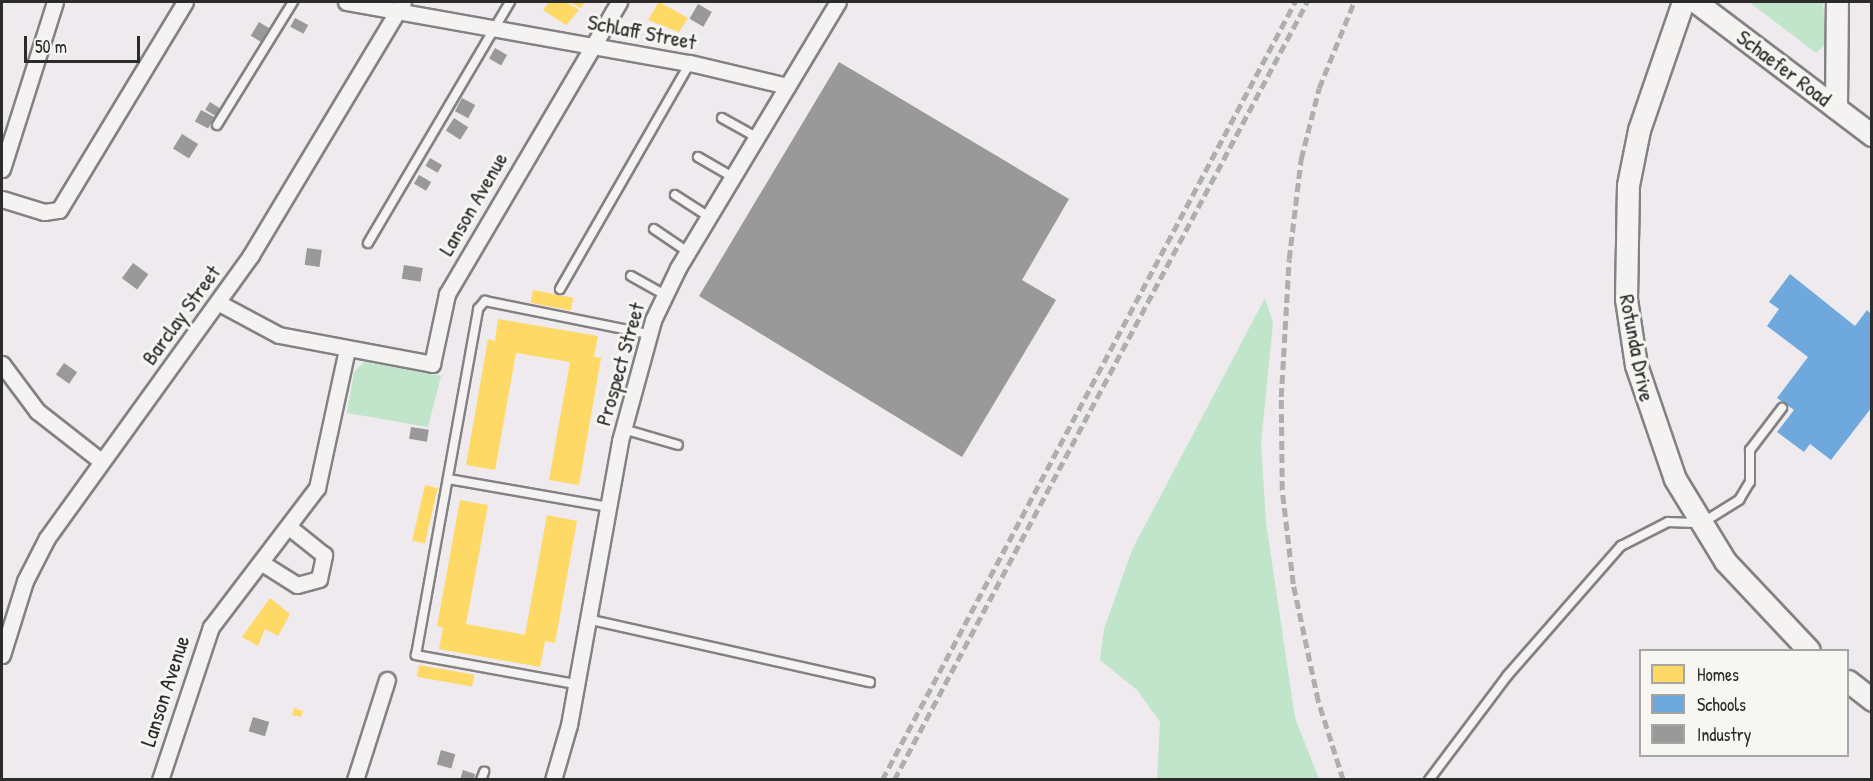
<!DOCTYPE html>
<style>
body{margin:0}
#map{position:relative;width:1873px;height:781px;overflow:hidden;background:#eeeaee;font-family:"Patrick Hand",sans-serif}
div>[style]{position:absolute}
.green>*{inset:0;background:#c1e5ca}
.homes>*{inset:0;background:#ffd966;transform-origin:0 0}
.schools>*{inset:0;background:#6fa8dc}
.industry>*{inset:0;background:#999;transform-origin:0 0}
.roads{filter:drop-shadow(2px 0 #838183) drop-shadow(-2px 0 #838183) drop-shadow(0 2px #838183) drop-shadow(0 -2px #838183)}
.lane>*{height:8px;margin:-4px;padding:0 4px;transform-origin:4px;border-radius:4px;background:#f4f3f2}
.street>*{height:15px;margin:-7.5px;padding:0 7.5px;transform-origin:7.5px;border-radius:7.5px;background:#f4f3f2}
.secondary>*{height:21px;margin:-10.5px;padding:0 10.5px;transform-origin:10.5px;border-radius:10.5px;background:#f4f3f2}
.rail>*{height:4.5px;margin-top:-2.25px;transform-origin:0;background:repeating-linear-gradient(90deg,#afaeae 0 9px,transparent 0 13.5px)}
span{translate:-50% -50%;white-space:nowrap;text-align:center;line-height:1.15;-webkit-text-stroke:6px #f6f6f2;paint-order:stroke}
.street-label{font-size:22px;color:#2b2b2b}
.frame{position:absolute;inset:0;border:3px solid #2b2b2b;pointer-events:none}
.legend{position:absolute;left:1639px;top:649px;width:210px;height:108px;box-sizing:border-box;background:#f6f6f2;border:2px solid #a5a5a2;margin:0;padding:8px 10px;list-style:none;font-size:18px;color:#2b2b2b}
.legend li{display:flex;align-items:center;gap:12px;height:30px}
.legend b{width:30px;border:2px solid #a5a5a2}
.scale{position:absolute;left:24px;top:36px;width:116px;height:27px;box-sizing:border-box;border:3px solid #2b2b2b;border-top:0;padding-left:8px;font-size:18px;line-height:21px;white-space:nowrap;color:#2b2b2b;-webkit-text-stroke:4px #f6f6f2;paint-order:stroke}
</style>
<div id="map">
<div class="green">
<i style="clip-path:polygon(1749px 2px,1823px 2px,1826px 44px,1816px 53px)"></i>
<i style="clip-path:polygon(1265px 298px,1273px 323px,1261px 443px,1266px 522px,1295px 718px,1319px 779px,1157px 779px,1160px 722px,1137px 690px,1100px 660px,1104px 629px,1132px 550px)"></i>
<i style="clip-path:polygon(364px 362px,441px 376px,428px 427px,347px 413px,354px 372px)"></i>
</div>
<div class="homes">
<i style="clip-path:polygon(549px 2px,566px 2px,579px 10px,566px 25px,543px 10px)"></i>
<i style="clip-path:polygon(569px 2px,585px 2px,581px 8px)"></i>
<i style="clip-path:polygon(659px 2px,688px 18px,679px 32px,648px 20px)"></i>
<i style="left:533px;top:290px;width:41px;height:13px;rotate:11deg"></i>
<i style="clip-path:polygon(498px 319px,598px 336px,594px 357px,601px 358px,579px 485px,549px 480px,570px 362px,516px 353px,495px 470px,466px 465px,488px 339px,495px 341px)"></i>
<i style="left:425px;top:485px;width:13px;height:57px;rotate:13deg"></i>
<i style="clip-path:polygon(460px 500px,488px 505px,466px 624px,525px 635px,547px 515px,577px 521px,555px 643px,545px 641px,540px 667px,439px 649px,443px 628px,437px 626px)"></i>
<i style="clip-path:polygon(270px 598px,290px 614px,278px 636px,265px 629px,258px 646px,242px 637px)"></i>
<i style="left:419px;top:665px;width:56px;height:12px;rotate:10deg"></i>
<i style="clip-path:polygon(294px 708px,303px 711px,301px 717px,292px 715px)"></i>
</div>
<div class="schools">
<i style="clip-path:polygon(1790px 274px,1855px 326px,1867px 310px,1872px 315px,1872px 407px,1831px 460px,1810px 444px,1804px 452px,1777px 432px,1794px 410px,1777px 398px,1808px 357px,1767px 326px,1779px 309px,1769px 302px)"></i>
</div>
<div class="industry">
<i style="left:698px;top:4px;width:16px;height:17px;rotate:30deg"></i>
<i style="left:295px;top:18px;width:15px;height:10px;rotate:28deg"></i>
<i style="left:259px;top:22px;width:12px;height:16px;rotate:31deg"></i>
<i style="left:495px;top:48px;width:14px;height:12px;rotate:30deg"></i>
<i style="clip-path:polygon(839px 62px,1069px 199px,1022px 280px,1056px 300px,962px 457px,699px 296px)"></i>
<i style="left:462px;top:98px;width:15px;height:15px;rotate:28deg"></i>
<i style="left:210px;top:102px;width:13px;height:9px;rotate:32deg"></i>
<i style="left:201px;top:110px;width:15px;height:13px;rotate:28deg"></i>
<i style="left:454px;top:118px;width:17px;height:15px;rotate:33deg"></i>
<i style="left:182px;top:134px;width:19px;height:17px;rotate:32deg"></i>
<i style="left:430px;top:158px;width:14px;height:9px;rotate:30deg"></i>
<i style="left:419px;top:175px;width:14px;height:10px;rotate:30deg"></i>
<i style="left:307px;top:248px;width:15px;height:17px;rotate:8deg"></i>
<i style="left:133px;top:263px;width:19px;height:19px;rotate:36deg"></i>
<i style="left:404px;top:265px;width:19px;height:14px;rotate:9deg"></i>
<i style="left:64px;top:363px;width:16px;height:14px;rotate:35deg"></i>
<i style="left:411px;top:427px;width:18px;height:12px;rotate:9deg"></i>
<i style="left:253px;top:717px;width:17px;height:15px;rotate:17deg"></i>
<i style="left:441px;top:750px;width:15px;height:15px;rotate:16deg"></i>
<i style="clip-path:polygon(463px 770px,475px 774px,474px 780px,460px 780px)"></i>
</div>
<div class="roads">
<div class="lane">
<i style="left:722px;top:118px;width:39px;rotate:29deg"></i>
<i style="left:217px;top:125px;width:145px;rotate:-58.3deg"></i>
<i style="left:698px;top:157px;width:39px;rotate:30deg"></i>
<i style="left:675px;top:195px;width:40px;rotate:32.9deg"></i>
<i style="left:654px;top:229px;width:41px;rotate:34.1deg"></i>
<i style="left:368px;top:243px;width:280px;rotate:-59.5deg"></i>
<i style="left:631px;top:276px;width:38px;rotate:29deg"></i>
<i style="left:560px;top:289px;width:261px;rotate:-60.1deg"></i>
<i style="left:623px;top:429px;width:57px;rotate:16.2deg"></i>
<i style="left:448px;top:479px;width:162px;rotate:9.9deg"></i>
<i style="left:587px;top:619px;width:290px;rotate:12.6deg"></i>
<i style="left:575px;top:684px;width:162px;rotate:-169.7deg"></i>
<i style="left:416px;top:655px;width:352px;rotate:-79.8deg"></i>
<i style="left:478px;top:309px;width:11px;rotate:-49deg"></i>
<i style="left:485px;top:301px;width:167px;rotate:11.4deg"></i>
<i style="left:481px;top:780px;width:9px;rotate:-69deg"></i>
<i style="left:1429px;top:780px;width:130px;rotate:-53.1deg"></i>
<i style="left:1507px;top:676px;width:173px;rotate:-48.8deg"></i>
<i style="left:1621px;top:546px;width:53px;rotate:-27.1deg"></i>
<i style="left:1668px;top:522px;width:34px;rotate:2deg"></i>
<i style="left:1702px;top:523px;width:44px;rotate:-31.9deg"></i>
<i style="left:1739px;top:500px;width:21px;rotate:-59deg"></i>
<i style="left:1750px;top:482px;width:32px;rotate:-90deg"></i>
<i style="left:1750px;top:450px;width:53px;rotate:-52.7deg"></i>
</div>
<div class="street">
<i style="left:346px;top:2px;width:349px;rotate:10.1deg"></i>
<i style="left:690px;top:63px;width:100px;rotate:13.3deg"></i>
<i style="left:2px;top:169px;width:175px;rotate:-72.4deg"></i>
<i style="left:2px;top:199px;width:44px;rotate:17.2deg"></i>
<i style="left:44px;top:212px;width:15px;rotate:-8deg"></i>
<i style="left:59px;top:210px;width:243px;rotate:-58.8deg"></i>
<i style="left:219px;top:303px;width:68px;rotate:28.1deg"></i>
<i style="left:279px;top:335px;width:156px;rotate:10.7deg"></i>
<i style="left:432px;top:364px;width:72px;rotate:-77.9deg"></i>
<i style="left:447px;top:294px;width:339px;rotate:-59.5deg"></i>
<i style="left:2px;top:364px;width:59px;rotate:53.3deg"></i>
<i style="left:37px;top:411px;width:81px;rotate:38deg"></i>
<i style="left:262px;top:563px;width:41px;rotate:32.2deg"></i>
<i style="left:297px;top:585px;width:23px;rotate:-15deg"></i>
<i style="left:319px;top:579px;width:25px;rotate:-78deg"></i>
<i style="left:324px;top:555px;width:45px;rotate:-141.3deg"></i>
<i style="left:2px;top:655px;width:77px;rotate:-72.7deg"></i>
<i style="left:25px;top:581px;width:48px;rotate:-62.9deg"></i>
<i style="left:47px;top:538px;width:349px;rotate:-54.2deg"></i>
<i style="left:251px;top:255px;width:295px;rotate:-59deg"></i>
<i style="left:160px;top:780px;width:161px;rotate:-71.6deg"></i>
<i style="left:211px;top:627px;width:175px;rotate:-52.7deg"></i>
<i style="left:317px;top:488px;width:142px;rotate:-77.8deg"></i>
<i style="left:355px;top:780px;width:105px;rotate:-72.3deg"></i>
<i style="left:553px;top:780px;width:57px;rotate:-73.8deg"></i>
<i style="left:569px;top:725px;width:289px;rotate:-79.8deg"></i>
<i style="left:620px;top:441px;width:125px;rotate:-74.7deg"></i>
<i style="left:653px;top:320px;width:58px;rotate:-64.3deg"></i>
<i style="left:678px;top:268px;width:310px;rotate:-59deg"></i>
</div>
<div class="secondary">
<i style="left:1683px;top:2px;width:135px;rotate:109deg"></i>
<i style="left:1639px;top:130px;width:56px;rotate:101.3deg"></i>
<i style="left:1628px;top:185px;width:114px;rotate:91deg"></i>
<i style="left:1626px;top:299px;width:67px;rotate:81.4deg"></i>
<i style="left:1636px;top:365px;width:120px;rotate:71.1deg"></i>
<i style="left:1675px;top:479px;width:96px;rotate:58.6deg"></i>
<i style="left:1725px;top:561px;width:122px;rotate:46.7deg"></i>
<i style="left:1696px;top:2px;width:221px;rotate:37.1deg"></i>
<i style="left:1836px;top:108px;width:106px;rotate:-89.5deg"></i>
<i style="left:1848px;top:681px;width:31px;rotate:38deg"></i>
</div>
</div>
<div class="rail">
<i style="left:882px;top:780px;width:881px;rotate:-62.04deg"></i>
<i style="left:894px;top:780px;width:881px;rotate:-62.04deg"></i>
<i style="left:1343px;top:780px;width:83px;rotate:-107.6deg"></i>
<i style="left:1318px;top:701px;width:120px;rotate:-102.1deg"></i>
<i style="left:1293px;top:584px;width:95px;rotate:-96.7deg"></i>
<i style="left:1282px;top:490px;width:93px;rotate:-90.6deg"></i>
<i style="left:1281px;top:397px;width:138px;rotate:-86.7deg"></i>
<i style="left:1289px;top:259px;width:101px;rotate:-83.2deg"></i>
<i style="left:1301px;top:159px;width:73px;rotate:-75.8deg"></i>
<i style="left:1319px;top:88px;width:93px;rotate:-67.9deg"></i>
</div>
<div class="street-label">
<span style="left:642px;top:32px;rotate:11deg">Schlaff Street</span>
<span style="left:1784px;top:68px;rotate:37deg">Schaefer Road</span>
<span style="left:473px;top:204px;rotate:-60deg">Lanson Avenue</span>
<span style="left:181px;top:315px;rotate:-54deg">Barclay Street</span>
<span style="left:1637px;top:348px;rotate:79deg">Rotunda Drive</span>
<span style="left:620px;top:364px;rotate:-74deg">Prospect Street</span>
<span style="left:165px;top:691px;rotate:-72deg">Lanson Avenue</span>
</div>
<div class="frame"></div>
<ul class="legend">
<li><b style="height:16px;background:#ffd966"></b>Homes</li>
<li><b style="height:16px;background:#6fa8dc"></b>Schools</li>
<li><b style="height:16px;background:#999"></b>Industry</li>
</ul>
<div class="scale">50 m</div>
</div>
